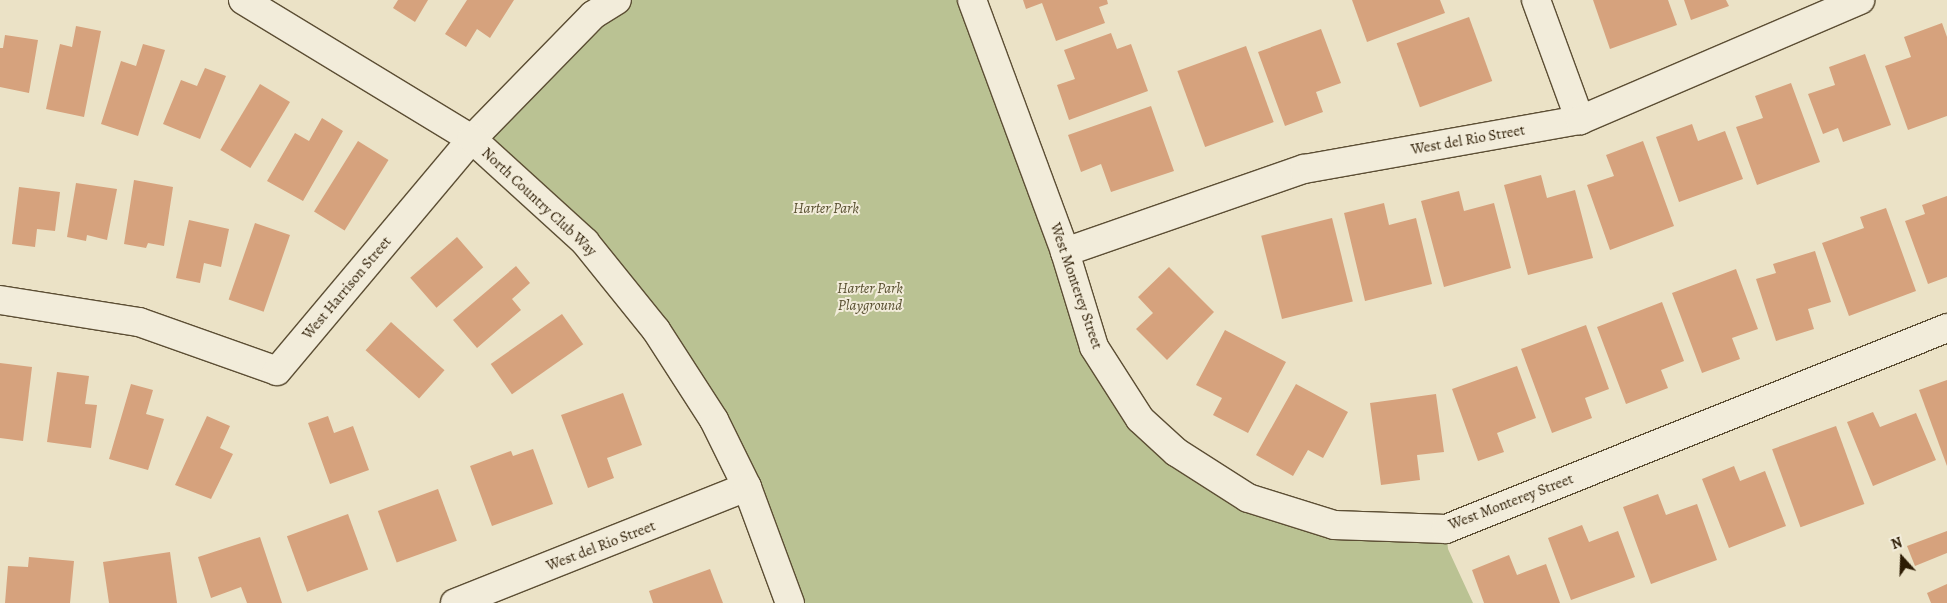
<!DOCTYPE html>
<style>
body{margin:0}
#map{position:relative;width:1947px;height:603px;overflow:hidden;background:#ebe2c6;font-family:Alegreya,serif}
div>[style]{position:absolute}
.green>*{inset:0;background:#bac293}
.building>*{inset:0;background:#d6a27d;transform-origin:0 0}
.roads{filter:drop-shadow(1px 0 #5c4e34) drop-shadow(-1px 0 #5c4e34) drop-shadow(0 1px #5c4e34) drop-shadow(0 -1px #5c4e34)}
.street>*{height:28px;margin:-14px;padding:0 14px;transform-origin:14px;border-radius:14px;background:#f2ecda}
.secondary>*{height:28px;margin:-14px;padding:0 14px;transform-origin:14px;border-radius:14px;background:#f2ecda}
span{translate:-50% -50%;white-space:nowrap;text-align:center;line-height:1.15;-webkit-text-stroke:4px #f2ecda;paint-order:stroke}
.street-label{font-size:15px;color:#2d1c04}
.park-label{font-size:15px;color:#574e2f;font-style:italic}
.north{position:absolute;left:1877px;top:533px;width:50px;height:50px;-webkit-text-stroke:4px #f2ecda;paint-order:stroke;rotate:340deg;font-size:14px;font-weight:700;line-height:20px;text-align:center;color:#2d1c04}
.north::after{content:'';display:block;margin:auto;width:18px;height:22px;background:#2d1c04;clip-path:polygon(50% 0,100% 100%,50% 72%,0 100%)}
</style>
<div id="map">
<div class="green">
<i style="clip-path:polygon(617px 0,972px 0,1117px 385px,1248px 498px,1446px 529px,1448px 549px,1473px 603px,790px 603px,656px 330px,472px 139px)"></i>
</div>
<div class="building">
<i style="clip-path:polygon(398px 0,428px 0,415px 22px,393px 8px)"></i>
<i style="clip-path:polygon(467px 0,514px 0,490px 38px,477px 29px,466px 47px,445px 34px)"></i>
<i style="clip-path:polygon(1023px 0,1107px 0,1108px 4px,1099px 7px,1105px 23px,1056px 41px,1042px 3px,1026px 9px)"></i>
<i style="clip-path:polygon(1352px 0,1440px 0,1445px 13px,1367px 42px)"></i>
<i style="clip-path:polygon(1593px 0,1668px 0,1677px 25px,1610px 49px)"></i>
<i style="clip-path:polygon(1684px 0,1726px 0,1729px 6px,1691px 20px)"></i>
<i style="left:1469px;top:17px;width:68px;height:77px;rotate:70deg"></i>
<i style="clip-path:polygon(1942px 23px,1947px 37px,1947px 116px,1908px 130px,1885px 66px,1911px 57px,1904px 37px)"></i>
<i style="clip-path:polygon(76px 26px,101px 31px,84px 117px,46px 109px,60px 44px,72px 47px)"></i>
<i style="clip-path:polygon(1321px 29px,1341px 83px,1316px 92px,1323px 112px,1285px 126px,1258px 52px)"></i>
<i style="clip-path:polygon(1111px 33px,1117px 49px,1131px 44px,1148px 91px,1069px 120px,1057px 85px,1075px 79px,1064px 50px)"></i>
<i style="clip-path:polygon(5px 35px,38px 40px,29px 93px,0 87px,0 48px,3px 48px)"></i>
<i style="clip-path:polygon(143px 44px,165px 50px,138px 136px,101px 124px,121px 61px,136px 66px)"></i>
<i style="left:1246px;top:46px;width:81px;height:73px;rotate:70deg"></i>
<i style="clip-path:polygon(1865px 54px,1891px 125px,1843px 142px,1838px 128px,1823px 134px,1808px 94px,1835px 85px,1829px 67px)"></i>
<i style="clip-path:polygon(205px 68px,226px 76px,200px 139px,163px 124px,181px 80px,197px 86px)"></i>
<i style="clip-path:polygon(1791px 83px,1820px 162px,1757px 185px,1736px 127px,1763px 118px,1755px 96px)"></i>
<i style="left:260px;top:84px;width:35px;height:77px;rotate:31deg"></i>
<i style="clip-path:polygon(1151px 106px,1174px 171px,1111px 192px,1101px 164px,1081px 172px,1068px 135px)"></i>
<i style="clip-path:polygon(322px 118px,343px 131px,303px 201px,267px 181px,295px 133px,309px 141px)"></i>
<i style="clip-path:polygon(1692px 124px,1698px 141px,1725px 131px,1743px 179px,1679px 202px,1656px 137px)"></i>
<i style="left:358px;top:141px;width:36px;height:83px;rotate:32deg"></i>
<i style="clip-path:polygon(1643px 141px,1674px 226px,1610px 250px,1587px 185px,1614px 176px,1606px 155px)"></i>
<i style="clip-path:polygon(1541px 175px,1547px 198px,1575px 190px,1593px 258px,1528px 275px,1504px 185px)"></i>
<i style="clip-path:polygon(134px 180px,173px 187px,164px 246px,148px 243px,146px 248px,124px 244px)"></i>
<i style="clip-path:polygon(76px 183px,117px 189px,107px 240px,87px 235px,86px 241px,67px 237px)"></i>
<i style="clip-path:polygon(19px 187px,60px 192px,55px 231px,37px 229px,35px 247px,12px 244px)"></i>
<i style="clip-path:polygon(1459px 191px,1464px 211px,1494px 203px,1511px 268px,1444px 287px,1421px 201px)"></i>
<i style="clip-path:polygon(1947px 196px,1947px 277px,1928px 284px,1905px 221px,1925px 214px,1922px 205px)"></i>
<i style="clip-path:polygon(1384px 203px,1389px 225px,1416px 218px,1432px 284px,1365px 301px,1344px 213px)"></i>
<i style="clip-path:polygon(1886px 208px,1916px 291px,1849px 316px,1822px 243px,1864px 228px,1860px 217px)"></i>
<i style="left:1332px;top:218px;width:86px;height:73px;rotate:76deg"></i>
<i style="clip-path:polygon(189px 220px,229px 229px,221px 267px,204px 263px,200px 283px,176px 278px)"></i>
<i style="left:255px;top:223px;width:37px;height:81px;rotate:19deg"></i>
<i style="left:457px;top:237px;width:40px;height:62px;rotate:49deg"></i>
<i style="clip-path:polygon(1815px 251px,1831px 302px,1808px 309px,1814px 329px,1776px 341px,1756px 279px,1776px 273px,1773px 264px)"></i>
<i style="clip-path:polygon(516px 266px,530px 283px,512px 299px,521px 310px,477px 348px,453px 320px)"></i>
<i style="clip-path:polygon(1169px 267px,1214px 312px,1167px 360px,1136px 329px,1153px 313px,1138px 297px)"></i>
<i style="clip-path:polygon(1736px 269px,1758px 329px,1732px 338px,1740px 359px,1702px 373px,1672px 293px)"></i>
<i style="clip-path:polygon(1662px 302px,1684px 361px,1661px 370px,1668px 388px,1626px 404px,1597px 327px)"></i>
<i style="left:562px;top:314px;width:37px;height:87px;rotate:55deg"></i>
<i style="left:391px;top:322px;width:72px;height:38px;rotate:42deg"></i>
<i style="clip-path:polygon(1586px 325px,1609px 389px,1585px 398px,1592px 418px,1552px 433px,1521px 349px)"></i>
<i style="clip-path:polygon(1225px 330px,1286px 362px,1248px 433px,1213px 415px,1222px 398px,1196px 385px)"></i>
<i style="clip-path:polygon(0 363px,32px 367px,23px 441px,0 438px)"></i>
<i style="clip-path:polygon(1517px 366px,1536px 418px,1497px 433px,1504px 452px,1478px 461px,1452px 389px)"></i>
<i style="clip-path:polygon(57px 372px,89px 376px,85px 404px,97px 405px,91px 448px,47px 442px)"></i>
<i style="clip-path:polygon(1947px 380px,1947px 466px,1919px 390px)"></i>
<i style="clip-path:polygon(131px 384px,153px 390px,146px 414px,164px 419px,148px 470px,109px 459px)"></i>
<i style="clip-path:polygon(1296px 384px,1348px 412px,1323px 458px,1308px 450px,1293px 476px,1256px 455px)"></i>
<i style="clip-path:polygon(623px 393px,642px 445px,607px 458px,614px 478px,588px 488px,561px 415px)"></i>
<i style="clip-path:polygon(1436px 394px,1444px 452px,1417px 455px,1420px 480px,1381px 485px,1370px 403px)"></i>
<i style="clip-path:polygon(1873px 412px,1880px 427px,1916px 413px,1936px 460px,1873px 486px,1847px 422px)"></i>
<i style="clip-path:polygon(207px 416px,230px 426px,220px 448px,233px 454px,211px 499px,175px 485px)"></i>
<i style="clip-path:polygon(328px 416px,334px 433px,353px 426px,369px 470px,330px 484px,308px 423px)"></i>
<i style="left:1836px;top:426px;width:83px;height:68px;rotate:70deg"></i>
<i style="clip-path:polygon(533px 449px,553px 504px,492px 526px,470px 466px,511px 451px,513px 456px)"></i>
<i style="clip-path:polygon(1734px 466px,1740px 481px,1765px 471px,1786px 526px,1729px 548px,1702px 479px)"></i>
<i style="left:438px;top:489px;width:55px;height:64px;rotate:70deg"></i>
<i style="clip-path:polygon(1658px 494px,1666px 515px,1697px 504px,1717px 560px,1651px 584px,1623px 507px)"></i>
<i style="left:348px;top:514px;width:59px;height:65px;rotate:70deg"></i>
<i style="clip-path:polygon(1582px 525px,1589px 542px,1618px 531px,1635px 577px,1571px 600px,1548px 538px)"></i>
<i style="clip-path:polygon(1947px 531px,1947px 553px,1915px 566px,1907px 546px)"></i>
<i style="clip-path:polygon(260px 537px,282px 603px,247px 603px,241px 587px,211px 598px,198px 557px)"></i>
<i style="clip-path:polygon(170px 552px,177px 603px,109px 603px,103px 562px)"></i>
<i style="clip-path:polygon(1509px 555px,1517px 575px,1546px 564px,1560px 603px,1484px 603px,1472px 570px)"></i>
<i style="clip-path:polygon(29px 557px,74px 561px,70px 603px,5px 603px,8px 566px,28px 567px)"></i>
<i style="clip-path:polygon(710px 569px,723px 603px,653px 603px,649px 591px)"></i>
<i style="clip-path:polygon(1947px 584px,1947px 603px,1931px 603px,1927px 593px)"></i>
</div>
<div class="roads">
<div class="street">
<i style="left:972px;top:0;width:269px;rotate:69.7deg"></i>
<i style="left:1065px;top:252px;width:99px;rotate:73deg"></i>
<i style="left:1094px;top:347px;width:85px;rotate:57.4deg"></i>
<i style="left:1140px;top:419px;width:49px;rotate:42.5deg"></i>
<i style="left:1176px;top:452px;width:85px;rotate:32.6deg"></i>
<i style="left:1248px;top:498px;width:90px;rotate:17.4deg"></i>
<i style="left:1334px;top:525px;width:112px;rotate:2deg"></i>
<i style="left:1446px;top:529px;width:540px;rotate:-21.86deg"></i>
<i style="left:1536px;top:0;width:128px;rotate:69.9deg"></i>
<i style="left:1065px;top:252px;width:253px;rotate:-19.2deg"></i>
<i style="left:1304px;top:169px;width:280px;rotate:-10.1deg"></i>
<i style="left:1580px;top:120px;width:305px;rotate:-23.2deg"></i>
<i style="left:0;top:300px;width:141px;rotate:9deg"></i>
<i style="left:139px;top:322px;width:146px;rotate:19.5deg"></i>
<i style="left:277px;top:371px;width:303px;rotate:-50deg"></i>
<i style="left:472px;top:139px;width:173px;rotate:-45.7deg"></i>
<i style="left:593px;top:15px;width:28px;rotate:-32deg"></i>
<i style="left:455px;top:603px;width:314px;rotate:-21.7deg"></i>
</div>
<div class="secondary">
<i style="left:243px;top:0;width:268px;rotate:31.3deg"></i>
<i style="left:472px;top:139px;width:153px;rotate:42.3deg"></i>
<i style="left:585px;top:242px;width:113px;rotate:51.1deg"></i>
<i style="left:656px;top:330px;width:107px;rotate:57.2deg"></i>
<i style="left:714px;top:420px;width:75px;rotate:63.8deg"></i>
<i style="left:747px;top:487px;width:124px;rotate:69.7deg"></i>
</div>
</div>
<div class="street-label">
<span style="left:1468px;top:140px;rotate:-10deg">West del Rio Street</span>
<span style="left:539px;top:202px;rotate:43deg">North Country Club Way</span>
<span style="left:1076px;top:286px;rotate:71deg">West Monterey Street</span>
<span style="left:347px;top:288px;rotate:-50deg">West Harrison Street</span>
<span style="left:1511px;top:502px;rotate:-21deg">West Monterey Street</span>
<span style="left:601px;top:546px;rotate:-21deg">West del Rio Street</span>
</div>
<div class="park-label">
<span style="left:826px;top:209px">Harter Park</span>
<span style="left:870px;top:297px">Harter Park<br>Playground</span>
</div>
<div class="north">N</div>
</div>
